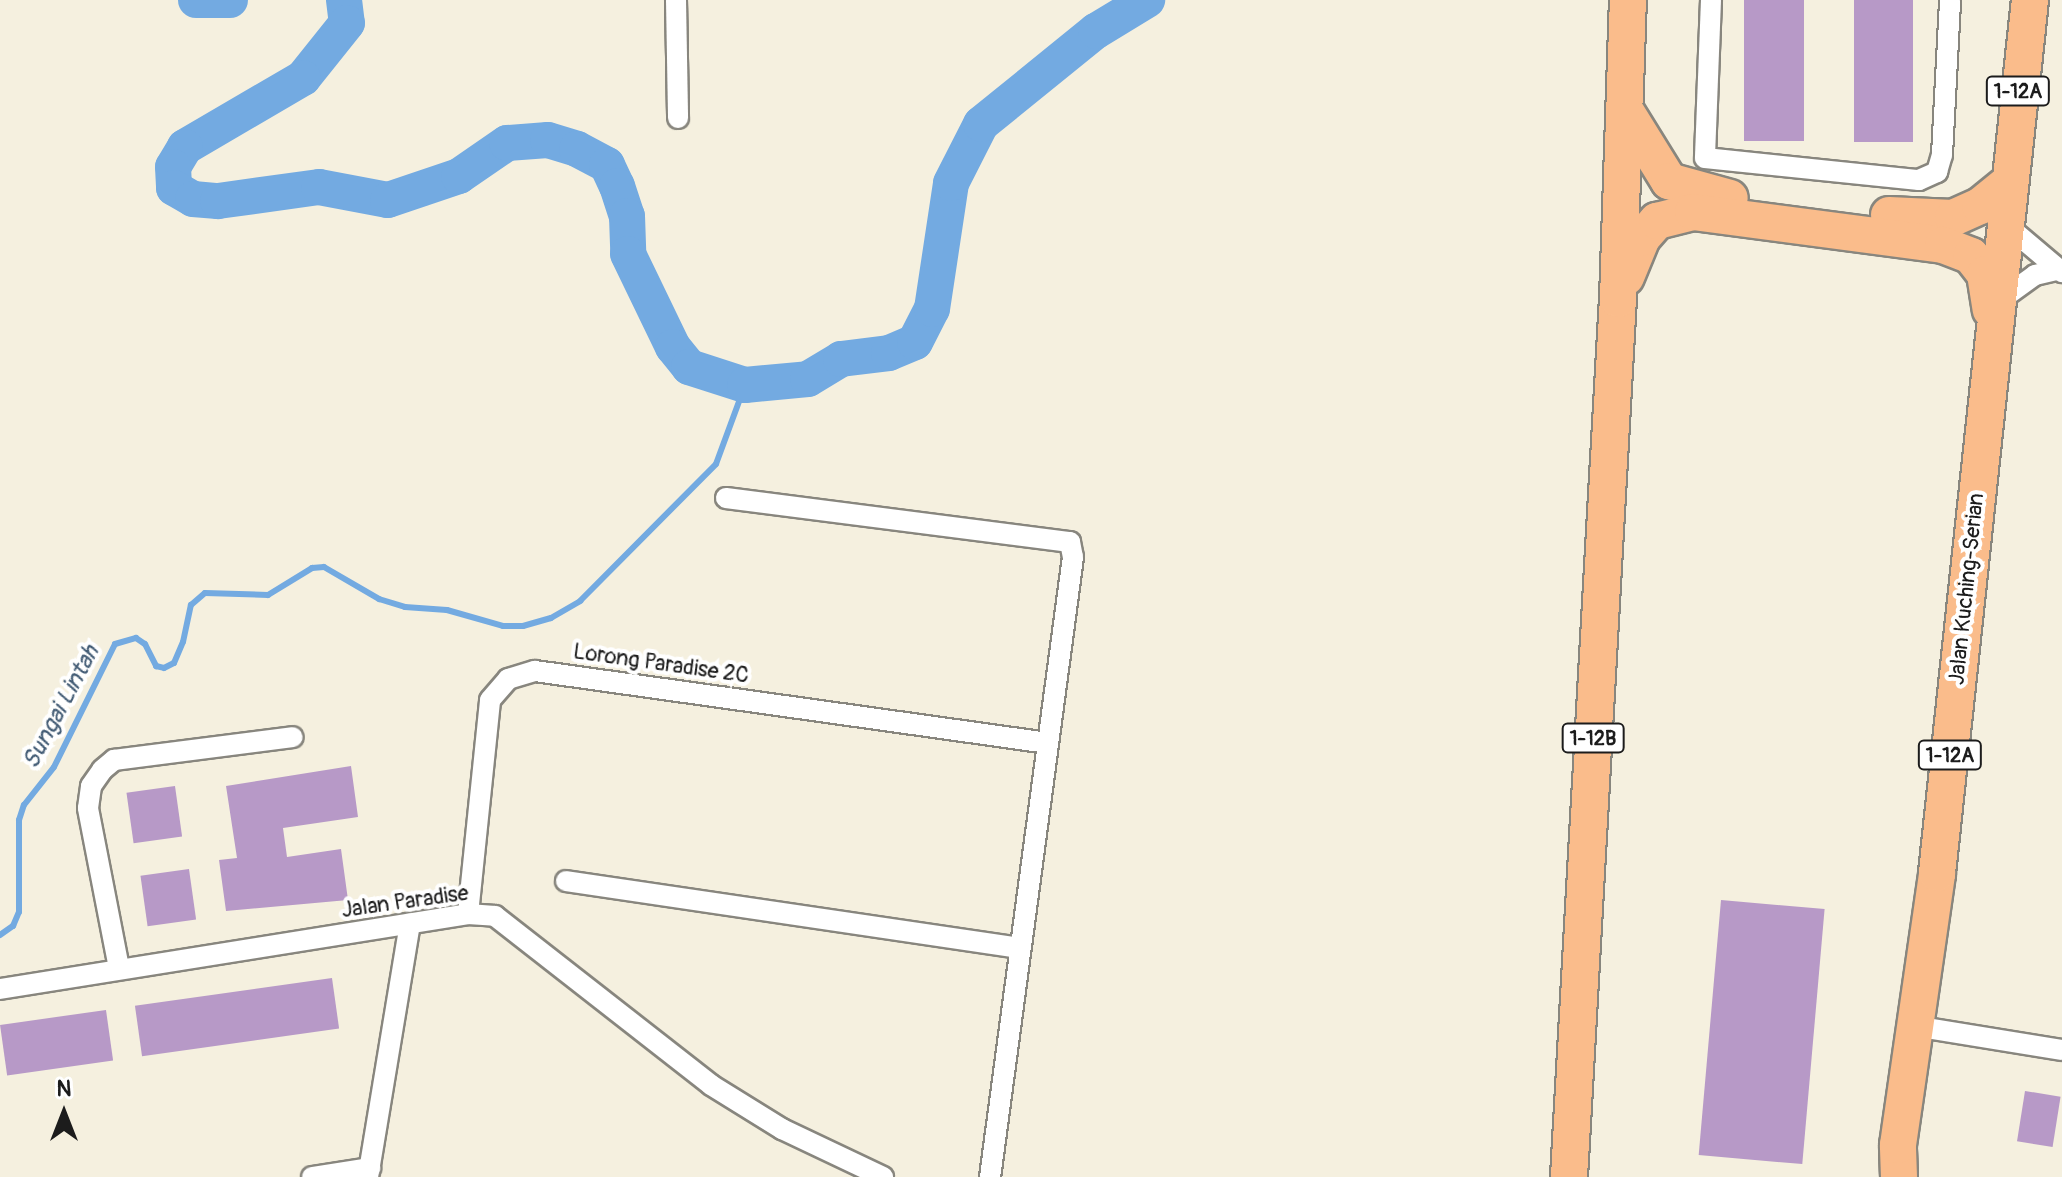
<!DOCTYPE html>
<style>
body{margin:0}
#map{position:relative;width:2062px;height:1177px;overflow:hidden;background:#f5f0df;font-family:Pangolin,sans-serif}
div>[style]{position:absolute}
.stream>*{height:6px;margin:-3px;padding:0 3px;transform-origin:3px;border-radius:3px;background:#73aae1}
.river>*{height:36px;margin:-18px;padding:0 18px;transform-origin:18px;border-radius:18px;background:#73aae1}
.building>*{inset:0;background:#b799c7;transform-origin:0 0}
.roads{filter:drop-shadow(2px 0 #88867e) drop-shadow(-2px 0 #88867e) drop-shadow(0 2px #88867e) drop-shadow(0 -2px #88867e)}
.street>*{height:20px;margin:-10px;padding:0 10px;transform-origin:10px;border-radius:10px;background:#fff}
.highway>*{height:36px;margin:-18px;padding:0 18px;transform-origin:18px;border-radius:18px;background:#fabc8b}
span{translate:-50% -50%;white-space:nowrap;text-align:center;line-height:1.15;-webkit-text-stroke:8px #fff;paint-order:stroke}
.shield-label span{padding:2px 6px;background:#fff;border:2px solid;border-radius:6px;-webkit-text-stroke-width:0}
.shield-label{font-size:20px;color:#1c1c1c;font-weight:700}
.street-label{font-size:22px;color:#1c1c1c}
.water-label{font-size:24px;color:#435c75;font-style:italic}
.north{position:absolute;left:24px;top:1073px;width:80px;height:80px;-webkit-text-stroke:6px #fff;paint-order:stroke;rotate:0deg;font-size:22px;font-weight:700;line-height:32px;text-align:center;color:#1c1c1c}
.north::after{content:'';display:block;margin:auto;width:28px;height:36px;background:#1c1c1c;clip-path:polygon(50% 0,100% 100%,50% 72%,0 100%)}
</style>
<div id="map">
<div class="stream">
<i style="left:0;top:935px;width:16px;rotate:-35deg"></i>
<i style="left:13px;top:926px;width:15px;rotate:-67deg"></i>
<i style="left:19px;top:912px;width:92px;rotate:-90deg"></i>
<i style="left:19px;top:820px;width:16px;rotate:-72deg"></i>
<i style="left:24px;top:805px;width:48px;rotate:-51.7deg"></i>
<i style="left:54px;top:767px;width:137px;rotate:-63.6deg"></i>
<i style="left:115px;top:644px;width:22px;rotate:-16deg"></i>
<i style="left:136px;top:638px;width:11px;rotate:34deg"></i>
<i style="left:145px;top:644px;width:25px;rotate:63deg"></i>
<i style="left:156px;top:666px;width:8px;rotate:14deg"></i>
<i style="left:164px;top:668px;width:11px;rotate:-27deg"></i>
<i style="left:174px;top:663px;width:23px;rotate:-67deg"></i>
<i style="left:183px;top:642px;width:38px;rotate:-78deg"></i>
<i style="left:191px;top:605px;width:18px;rotate:-41deg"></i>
<i style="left:205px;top:593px;width:63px;rotate:1.8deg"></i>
<i style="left:268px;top:595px;width:52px;rotate:-31.5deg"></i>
<i style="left:312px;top:568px;width:12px;rotate:-5deg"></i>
<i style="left:324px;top:567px;width:64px;rotate:30.2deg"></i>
<i style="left:379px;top:599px;width:27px;rotate:17deg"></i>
<i style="left:405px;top:607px;width:42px;rotate:4.1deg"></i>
<i style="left:447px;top:610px;width:58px;rotate:15.9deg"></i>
<i style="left:503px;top:626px;width:20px"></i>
<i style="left:523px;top:626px;width:29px;rotate:-16deg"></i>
<i style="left:551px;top:618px;width:34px;rotate:-30deg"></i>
<i style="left:580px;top:601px;width:193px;rotate:-45.2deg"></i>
<i style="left:716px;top:464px;width:84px;rotate:-69.8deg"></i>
</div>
<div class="river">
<i style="left:196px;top:0;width:34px"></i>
<i style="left:344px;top:0;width:23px;rotate:83deg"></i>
<i style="left:347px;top:23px;width:70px;rotate:128.7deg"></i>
<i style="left:303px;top:78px;width:137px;rotate:149.7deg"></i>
<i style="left:185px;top:147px;width:23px;rotate:121deg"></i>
<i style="left:173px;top:167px;width:21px;rotate:87deg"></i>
<i style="left:174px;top:188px;width:22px;rotate:30deg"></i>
<i style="left:193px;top:199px;width:25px;rotate:5deg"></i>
<i style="left:218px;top:201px;width:102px;rotate:-7.9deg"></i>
<i style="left:319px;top:187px;width:70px;rotate:10.7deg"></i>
<i style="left:388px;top:200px;width:75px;rotate:-18.7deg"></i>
<i style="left:459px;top:176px;width:58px;rotate:-34.5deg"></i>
<i style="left:507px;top:143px;width:41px;rotate:-4.2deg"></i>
<i style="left:548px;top:140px;width:30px;rotate:17deg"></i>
<i style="left:577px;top:149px;width:34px;rotate:28deg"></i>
<i style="left:607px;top:165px;width:23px;rotate:65deg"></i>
<i style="left:617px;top:186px;width:32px;rotate:72deg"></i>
<i style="left:627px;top:216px;width:38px;rotate:88deg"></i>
<i style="left:628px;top:254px;width:103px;rotate:64.2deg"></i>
<i style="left:673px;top:347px;width:26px;rotate:51deg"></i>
<i style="left:689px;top:367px;width:59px;rotate:17.8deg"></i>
<i style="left:745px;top:385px;width:63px;rotate:-5.4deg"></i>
<i style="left:808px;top:379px;width:39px;rotate:-31deg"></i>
<i style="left:841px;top:359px;width:48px;rotate:-7.1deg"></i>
<i style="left:889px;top:353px;width:28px;rotate:-23deg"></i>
<i style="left:915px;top:342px;width:37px;rotate:-63deg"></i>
<i style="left:932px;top:309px;width:127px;rotate:-81.4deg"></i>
<i style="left:951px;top:183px;width:66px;rotate:-63deg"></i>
<i style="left:981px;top:124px;width:148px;rotate:-39deg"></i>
<i style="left:1096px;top:31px;width:60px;rotate:-31.3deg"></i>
</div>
<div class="building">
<i style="left:1744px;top:0;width:60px;height:141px"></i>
<i style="left:1854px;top:0;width:59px;height:142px"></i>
<i style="clip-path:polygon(351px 766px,358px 817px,283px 828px,287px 857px,341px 849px,348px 900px,226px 911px,219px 860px,237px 858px,226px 786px)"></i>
<i style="left:175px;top:786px;width:51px;height:49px;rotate:82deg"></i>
<i style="left:189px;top:869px;width:51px;height:49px;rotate:82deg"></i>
<i style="left:1721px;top:900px;width:104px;height:256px;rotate:5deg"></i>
<i style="left:332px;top:978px;width:51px;height:199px;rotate:82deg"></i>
<i style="left:106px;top:1010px;width:51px;height:107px;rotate:82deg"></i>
<i style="left:2025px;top:1091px;width:36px;height:51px;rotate:9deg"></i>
</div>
<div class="roads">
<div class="street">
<i style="left:676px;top:0;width:118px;rotate:89deg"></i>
<i style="left:1711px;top:0;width:158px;rotate:92.2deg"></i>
<i style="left:1705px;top:158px;width:215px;rotate:5.9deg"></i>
<i style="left:1919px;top:180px;width:20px;rotate:-24deg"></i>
<i style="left:1937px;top:172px;width:18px;rotate:-74deg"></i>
<i style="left:1942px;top:155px;width:155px;rotate:-87deg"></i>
<i style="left:2005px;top:224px;width:75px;rotate:40.1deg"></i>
<i style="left:1999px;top:301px;width:44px;rotate:-35.8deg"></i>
<i style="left:2035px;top:275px;width:23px;rotate:-13deg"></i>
<i style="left:726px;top:498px;width:347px;rotate:7.3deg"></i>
<i style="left:1070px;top:542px;width:15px;rotate:79deg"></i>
<i style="left:1073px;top:557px;width:626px;rotate:97.62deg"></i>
<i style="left:566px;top:881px;width:459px;rotate:8.4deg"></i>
<i style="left:468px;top:914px;width:215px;rotate:-84.1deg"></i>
<i style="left:490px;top:700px;width:28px;rotate:-49deg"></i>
<i style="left:508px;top:679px;width:28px;rotate:-17deg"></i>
<i style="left:535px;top:671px;width:518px;rotate:7.99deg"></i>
<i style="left:119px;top:968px;width:163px;rotate:-101deg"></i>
<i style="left:88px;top:808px;width:22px;rotate:-82deg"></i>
<i style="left:91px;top:786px;width:19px;rotate:-55deg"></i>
<i style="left:102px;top:770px;width:16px;rotate:-40deg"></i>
<i style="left:114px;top:760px;width:180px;rotate:-7.3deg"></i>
<i style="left:0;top:989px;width:474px;rotate:-9.1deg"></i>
<i style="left:468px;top:914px;width:27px;rotate:4deg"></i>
<i style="left:495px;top:916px;width:274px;rotate:38deg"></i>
<i style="left:711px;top:1085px;width:84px;rotate:31.8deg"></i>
<i style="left:782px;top:1129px;width:112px;rotate:25.4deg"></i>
<i style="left:1914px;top:1026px;width:150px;rotate:9.2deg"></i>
<i style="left:312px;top:1177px;width:59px;rotate:-8.8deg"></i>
<i style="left:368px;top:1177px;width:257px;rotate:-80.6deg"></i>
</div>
<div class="highway">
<i style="left:1625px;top:110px;width:84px;rotate:58.2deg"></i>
<i style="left:1669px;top:181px;width:63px;rotate:15.6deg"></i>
<i style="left:1889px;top:215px;width:64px;rotate:2.7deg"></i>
<i style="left:1953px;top:218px;width:30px;rotate:-24deg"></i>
<i style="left:1980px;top:206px;width:36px;rotate:-39deg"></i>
<i style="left:1626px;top:277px;width:42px;rotate:-67.7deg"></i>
<i style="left:1642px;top:238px;width:23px;rotate:-49deg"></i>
<i style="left:1657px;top:221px;width:37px;rotate:-14deg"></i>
<i style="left:1693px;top:212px;width:252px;rotate:7.5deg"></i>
<i style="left:1943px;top:245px;width:30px;rotate:21deg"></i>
<i style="left:1971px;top:256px;width:23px;rotate:52deg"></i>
<i style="left:1985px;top:274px;width:36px;rotate:81deg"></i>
<i style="left:1569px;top:1177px;width:879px;rotate:-86.81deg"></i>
<i style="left:1618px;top:299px;width:299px;rotate:-88.1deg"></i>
<i style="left:1899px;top:1177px;width:32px;rotate:-92deg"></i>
<i style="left:1898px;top:1145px;width:275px;rotate:-81.8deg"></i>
<i style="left:1937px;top:873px;width:878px;rotate:-83.92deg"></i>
</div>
</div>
<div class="shield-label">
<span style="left:2018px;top:91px">1-12A</span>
<span style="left:1593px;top:738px">1-12B</span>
<span style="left:1950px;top:755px">1-12A</span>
</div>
<div class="street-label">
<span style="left:1967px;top:589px;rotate:-84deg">Jalan Kuching-Serian</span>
<span style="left:661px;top:664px;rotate:8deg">Lorong Paradise 2C</span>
<span style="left:405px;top:902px;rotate:-8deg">Jalan Paradise</span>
</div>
<div class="water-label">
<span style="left:61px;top:707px;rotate:-62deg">Sungai Lintah</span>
</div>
<div class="north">N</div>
</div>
